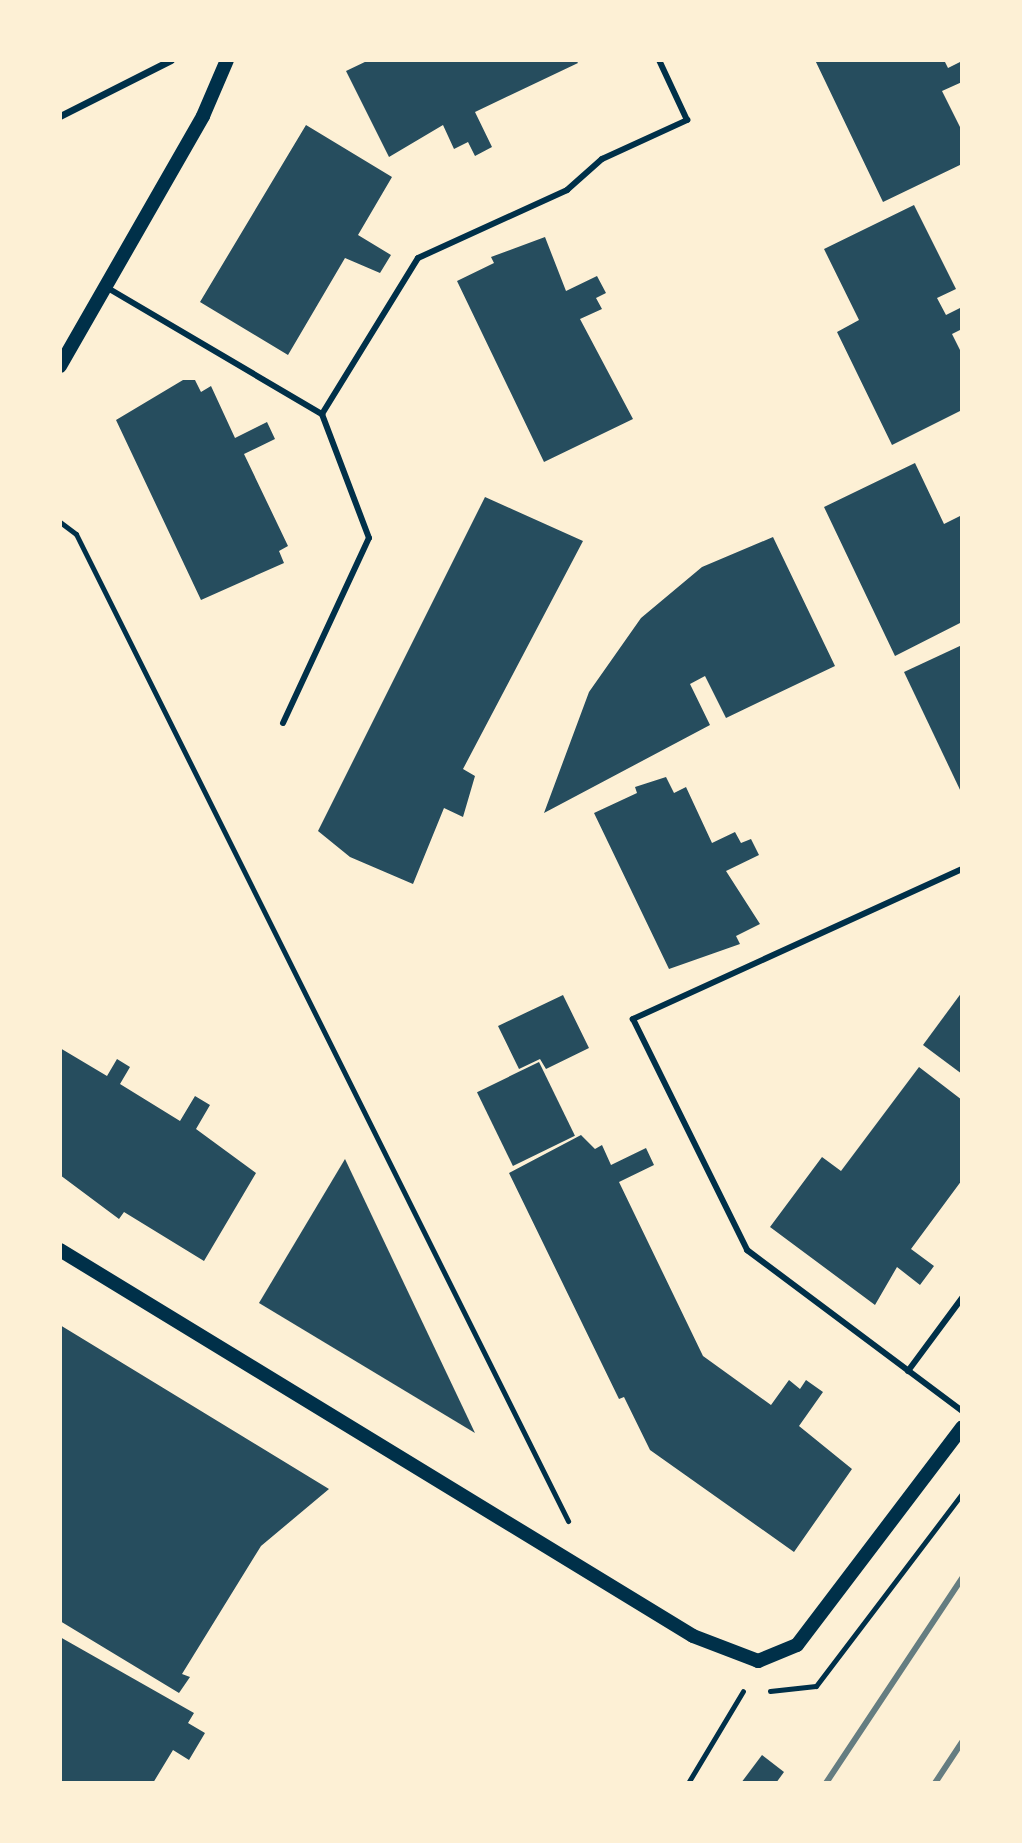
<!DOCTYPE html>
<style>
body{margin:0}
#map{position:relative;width:1022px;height:1843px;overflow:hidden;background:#fdf0d5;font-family:Overpass,sans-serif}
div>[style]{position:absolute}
.building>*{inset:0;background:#264d5e;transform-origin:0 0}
.path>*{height:5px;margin:-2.5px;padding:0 2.5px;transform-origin:2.5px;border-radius:2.5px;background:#003049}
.service>*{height:6px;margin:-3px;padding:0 3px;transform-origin:3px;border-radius:3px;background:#003049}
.pedestrian>*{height:7px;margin:-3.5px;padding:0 3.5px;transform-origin:3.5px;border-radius:3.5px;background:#003049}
.tertiary>*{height:14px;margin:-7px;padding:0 7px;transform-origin:7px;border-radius:7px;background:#003049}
.rail>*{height:6px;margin:-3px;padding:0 3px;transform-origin:3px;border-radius:3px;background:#657d81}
span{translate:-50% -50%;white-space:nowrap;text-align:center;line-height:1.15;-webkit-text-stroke:7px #fdf0d5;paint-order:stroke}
.frame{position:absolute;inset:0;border:62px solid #fdf0d5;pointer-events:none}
</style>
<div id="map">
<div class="building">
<i style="clip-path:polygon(369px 60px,576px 60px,578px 63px,475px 112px,492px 147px,475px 156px,468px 142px,454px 149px,443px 125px,389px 157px,346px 71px)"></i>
<i style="clip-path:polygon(815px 60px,944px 60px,948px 68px,962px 61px,962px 82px,942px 91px,962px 131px,962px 164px,883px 202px)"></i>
<i style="clip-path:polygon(306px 125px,392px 177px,358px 235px,391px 255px,380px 273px,345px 258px,288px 355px,200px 302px)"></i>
<i style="clip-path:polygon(914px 205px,956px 289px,937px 298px,946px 315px,962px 307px,962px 329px,952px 334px,962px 354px,962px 410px,892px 445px,837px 332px,859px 320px,824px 249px)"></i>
<i style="clip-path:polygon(545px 237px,566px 291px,597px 276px,606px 293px,596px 298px,602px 309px,580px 319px,633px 419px,544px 462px,457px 281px,494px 263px,491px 257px)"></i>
<i style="clip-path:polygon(183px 380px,195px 380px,201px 392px,211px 386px,235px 438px,267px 422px,275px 439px,244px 454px,288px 546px,279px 551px,284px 563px,201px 600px,116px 420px)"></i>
<i style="clip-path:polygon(915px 463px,944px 524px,962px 515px,962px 622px,895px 656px,824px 507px)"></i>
<i style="clip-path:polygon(485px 497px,583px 541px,463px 769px,475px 776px,463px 817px,444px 808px,413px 884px,350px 857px,318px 831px)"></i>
<i style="clip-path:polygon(773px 537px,835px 666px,726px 718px,705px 676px,690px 684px,710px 725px,544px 813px,589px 692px,641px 618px,702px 567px)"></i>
<i style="clip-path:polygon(962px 645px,962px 794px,904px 672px)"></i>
<i style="clip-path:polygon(666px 777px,674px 793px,686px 787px,712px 843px,735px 832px,741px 843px,751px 839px,759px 855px,726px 871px,760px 924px,736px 936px,740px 944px,669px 969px,594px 813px,637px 793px,635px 787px)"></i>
<i style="clip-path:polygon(962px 992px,962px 1074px,923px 1045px)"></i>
<i style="clip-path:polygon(563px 995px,589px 1048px,546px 1069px,540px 1059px,519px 1069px,498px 1026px)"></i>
<i style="clip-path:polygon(60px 1048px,107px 1076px,117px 1059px,130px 1067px,120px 1084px,180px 1121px,195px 1096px,210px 1105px,196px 1129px,256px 1173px,204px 1261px,124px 1212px,119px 1219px,60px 1175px)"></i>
<i style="left:539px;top:1062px;width:82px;height:69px;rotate:64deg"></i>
<i style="clip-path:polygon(919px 1067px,962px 1100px,962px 1180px,911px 1249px,934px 1266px,920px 1285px,897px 1267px,875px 1305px,770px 1227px,822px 1157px,841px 1171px)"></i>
<i style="clip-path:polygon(581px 1135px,595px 1149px,602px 1145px,611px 1165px,646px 1148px,654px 1165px,619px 1182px,703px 1356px,771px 1405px,789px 1380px,800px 1389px,806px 1380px,823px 1392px,799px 1426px,852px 1469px,794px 1552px,650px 1450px,624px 1397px,619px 1399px,509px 1173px)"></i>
<i style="clip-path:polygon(345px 1159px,475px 1433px,259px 1303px)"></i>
<i style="clip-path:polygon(60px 1325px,329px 1489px,261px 1546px,182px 1674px,190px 1677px,179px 1693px,60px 1621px)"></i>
<i style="clip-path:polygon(60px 1637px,194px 1713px,188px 1723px,205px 1733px,189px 1760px,173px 1750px,153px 1783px,60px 1783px)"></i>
<i style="clip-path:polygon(762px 1755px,784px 1772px,776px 1783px,741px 1783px)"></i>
</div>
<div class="path">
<i style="left:60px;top:522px;width:20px;rotate:37deg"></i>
<i style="left:76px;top:534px;width:1103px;rotate:63.5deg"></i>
<i style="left:770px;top:1691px;width:46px;rotate:-6.2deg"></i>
<i style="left:816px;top:1686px;width:241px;rotate:-52.8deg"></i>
<i style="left:688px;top:1783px;width:107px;rotate:-59.1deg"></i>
</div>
<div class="service">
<i style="left:106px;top:287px;width:251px;rotate:30.5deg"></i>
<i style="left:283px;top:723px;width:204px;rotate:-65.1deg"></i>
<i style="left:369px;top:538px;width:133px;rotate:-110.8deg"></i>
<i style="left:322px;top:414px;width:183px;rotate:-58.4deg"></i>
<i style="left:418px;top:258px;width:164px;rotate:-24.5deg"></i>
<i style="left:567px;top:190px;width:47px;rotate:-41.5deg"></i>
<i style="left:602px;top:159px;width:94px;rotate:-24.6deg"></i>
<i style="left:687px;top:120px;width:66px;rotate:-115deg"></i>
<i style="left:962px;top:869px;width:362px;rotate:155.5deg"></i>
<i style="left:633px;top:1019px;width:258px;rotate:63.7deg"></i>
<i style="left:747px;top:1250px;width:269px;rotate:36.8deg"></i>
<i style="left:908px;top:1371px;width:91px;rotate:-53.5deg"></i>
</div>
<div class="pedestrian">
<i style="left:60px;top:116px;width:124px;rotate:-26.8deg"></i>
</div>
<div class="tertiary">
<i style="left:60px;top:366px;width:288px;rotate:-60.2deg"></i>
<i style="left:203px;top:116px;width:61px;rotate:-66.8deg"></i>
<i style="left:60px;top:1250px;width:741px;rotate:31.37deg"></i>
<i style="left:693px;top:1636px;width:70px;rotate:21deg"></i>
<i style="left:758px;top:1661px;width:42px;rotate:-22.3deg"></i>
<i style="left:797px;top:1645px;width:273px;rotate:-52.8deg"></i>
</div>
<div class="rail">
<i style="left:826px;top:1783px;width:246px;rotate:-56.4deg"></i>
<i style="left:935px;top:1783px;width:49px;rotate:-56.6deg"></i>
</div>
<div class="frame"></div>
</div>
